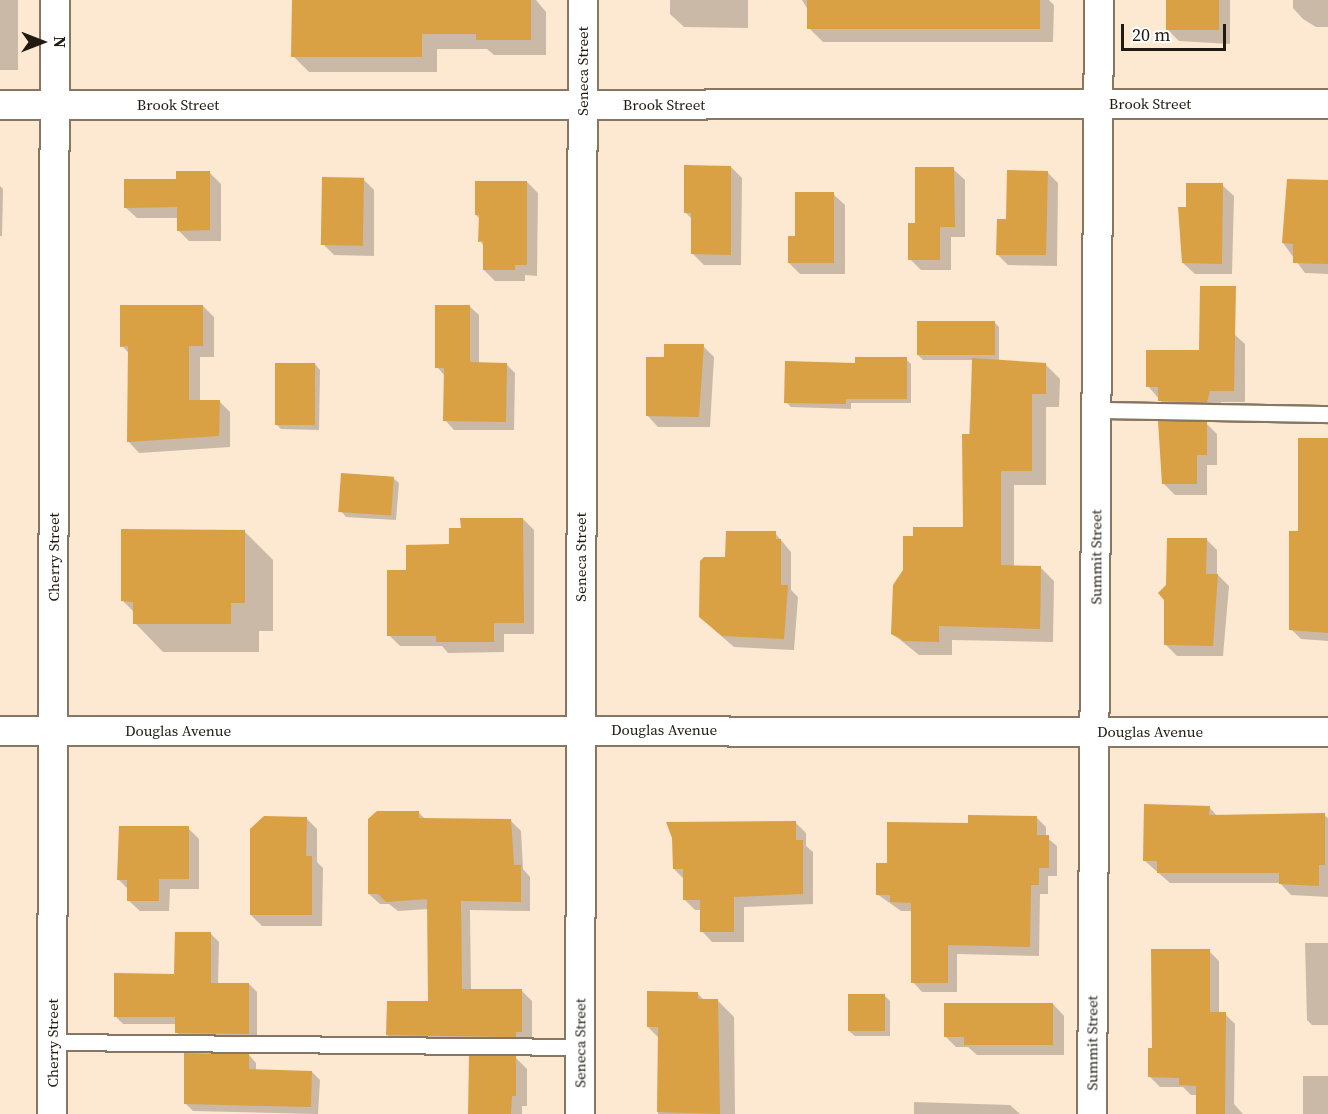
<!DOCTYPE html>
<style>
body{margin:0}
#map{position:relative;width:1328px;height:1114px;overflow:hidden;background:#fde8d1;font-family:"Source Serif 4",serif}
div>[style]{position:absolute}
.shadow>*{inset:0;background:#0003;transform-origin:0 0}
.building>*{inset:0;background:#d9a044;transform-origin:0 0}
.roads{filter:drop-shadow(2px 0 #897662) drop-shadow(-2px 0 #897662) drop-shadow(0 2px #897662) drop-shadow(0 -2px #897662)}
.lane>*{height:15px;margin:-7.5px;padding:0 7.5px;transform-origin:7.5px;border-radius:7.5px;background:#fff}
.street>*{height:28px;margin:-14px;padding:0 14px;transform-origin:14px;border-radius:14px;background:#fff}
span{translate:-50% -50%;white-space:nowrap;text-align:center;line-height:1.15;-webkit-text-stroke:5px #fff;paint-order:stroke}
.street-label{font-size:15px;color:#211a11}
.north{position:absolute;left:12px;top:12px;width:60px;height:60px;-webkit-text-stroke:4px #fff;paint-order:stroke;rotate:90deg;font-size:16px;font-weight:700;line-height:24px;text-align:center;color:#211a11}
.north::after{content:'';display:block;margin:auto;width:21px;height:27px;background:#211a11;clip-path:polygon(50% 0,100% 100%,50% 72%,0 100%)}
.scale{position:absolute;left:1121px;top:24px;width:105px;height:27px;box-sizing:border-box;border:3px solid #211a11;border-top:0;padding-left:8px;font-size:18px;line-height:21px;white-space:nowrap;color:#211a11;-webkit-text-stroke:4px #fff;paint-order:stroke}
</style>
<div id="map">
<div class="shadow">
<i style="left:0;top:0;width:18px;height:70px"></i>
<i style="clip-path:polygon(293px 0,536px 0,546px 12px,546px 55px,494px 55px,487px 49px,437px 49px,437px 72px,309px 72px,293px 56px)"></i>
<i style="clip-path:polygon(670px 0,748px 0,748px 28px,684px 27px,670px 14px)"></i>
<i style="clip-path:polygon(802px 0,1049px 0,1054px 5px,1053px 42px,823px 42px,809px 28px,808px 10px)"></i>
<i style="clip-path:polygon(1168px 0,1230px 0,1230px 44px,1179px 41px,1168px 30px)"></i>
<i style="clip-path:polygon(1293px 0,1328px 0,1328px 27px,1316px 27px,1303px 19px,1293px 8px)"></i>
<i style="clip-path:polygon(731px 167px,742px 178px,741px 265px,704px 265px,692px 253px,692px 219px,685px 212px)"></i>
<i style="clip-path:polygon(953px 169px,965px 180px,965px 237px,951px 237px,951px 270px,921px 270px,910px 259px,917px 224px)"></i>
<i style="clip-path:polygon(1047px 172px,1058px 183px,1057px 266px,1008px 265px,997px 254px)"></i>
<i style="clip-path:polygon(210px 173px,221px 184px,221px 241px,189px 241px,178px 230px,178px 218px,137px 218px,125px 207px,178px 180px)"></i>
<i style="clip-path:polygon(363px 179px,374px 190px,374px 256px,334px 255px,323px 244px)"></i>
<i style="clip-path:polygon(527px 182px,538px 193px,537px 276px,525px 275px,525px 281px,495px 281px,484px 270px,484px 246px,480px 241px,480px 219px,476px 215px)"></i>
<i style="clip-path:polygon(1328px 182px,1328px 274px,1305px 273px,1283px 243px)"></i>
<i style="clip-path:polygon(1222px 185px,1234px 196px,1232px 274px,1195px 274px,1183px 263px,1179px 209px,1187px 209px)"></i>
<i style="clip-path:polygon(0 186px,3px 189px,2px 236px,0 236px)"></i>
<i style="clip-path:polygon(833px 194px,845px 205px,845px 274px,800px 274px,789px 263px,797px 237px)"></i>
<i style="clip-path:polygon(203px 306px,214px 317px,214px 357px,200px 357px,200px 401px,219px 401px,230px 412px,230px 447px,139px 453px,128px 441px,129px 353px,122px 346px)"></i>
<i style="clip-path:polygon(469px 306px,479px 315px,479px 363px,506px 364px,515px 373px,514px 430px,454px 430px,445px 420px,445px 376px,437px 367px)"></i>
<i style="clip-path:polygon(994px 322px,999px 327px,999px 362px,1046px 365px,1060px 379px,1059px 407px,1046px 407px,1046px 485px,1014px 485px,1014px 567px,1040px 567px,1054px 581px,1053px 642px,952px 640px,952px 655px,919px 655px,893px 634px,964px 529px,973px 360px,923px 360px,918px 355px)"></i>
<i style="clip-path:polygon(1233px 333px,1245px 344px,1245px 402px,1221px 402px,1218px 413px,1170px 412px,1148px 386px)"></i>
<i style="clip-path:polygon(703px 346px,714px 357px,710px 427px,658px 427px,647px 415px,665px 359px)"></i>
<i style="clip-path:polygon(906px 359px,911px 364px,911px 403px,851px 403px,851px 409px,791px 407px,786px 402px,857px 365px)"></i>
<i style="clip-path:polygon(315px 364px,320px 370px,319px 430px,281px 429px,276px 424px)"></i>
<i style="clip-path:polygon(1206px 423px,1217px 434px,1217px 465px,1207px 465px,1207px 495px,1175px 495px,1164px 484px)"></i>
<i style="clip-path:polygon(1328px 440px,1328px 641px,1301px 639px,1291px 629px,1300px 533px)"></i>
<i style="clip-path:polygon(393px 478px,399px 483px,396px 520px,346px 517px,341px 511px)"></i>
<i style="clip-path:polygon(523px 519px,534px 530px,534px 634px,504px 634px,504px 652px,448px 653px,442px 646px,400px 646px,389px 635px,407px 572px,450px 546px,462px 530px)"></i>
<i style="clip-path:polygon(244px 531px,273px 560px,273px 631px,259px 631px,259px 652px,163px 652px,135px 623px,135px 613px,123px 601px)"></i>
<i style="clip-path:polygon(775px 533px,791px 552px,791px 590px,798px 597px,794px 650px,734px 647px,712px 628px,727px 558px)"></i>
<i style="clip-path:polygon(1206px 539px,1217px 550px,1217px 574px,1229px 586px,1223px 656px,1177px 656px,1165px 644px)"></i>
<i style="clip-path:polygon(1209px 807px,1218px 817px,1324px 815px,1328px 818px,1328px 897px,1291px 895px,1280px 883px,1170px 883px,1145px 861px)"></i>
<i style="clip-path:polygon(418px 812px,426px 820px,511px 821px,521px 831px,523px 869px,530px 877px,530px 911px,470px 910px,471px 990px,522px 991px,532px 1001px,532px 1042px,398px 1045px,387px 1035px,430px 1003px,428px 909px,398px 911px,389px 904px,380px 904px,369px 894px)"></i>
<i style="clip-path:polygon(1036px 817px,1046px 827px,1046px 837px,1057px 846px,1057px 876px,1048px 876px,1048px 894px,1040px 894px,1039px 956px,957px 954px,957px 992px,922px 992px,913px 982px,913px 911px,901px 911px,877px 894px,888px 864px,969px 824px)"></i>
<i style="clip-path:polygon(306px 818px,317px 829px,317px 862px,323px 868px,322px 926px,262px 926px,251px 915px)"></i>
<i style="clip-path:polygon(796px 823px,806px 833px,806px 846px,813px 852px,813px 904px,744px 907px,744px 942px,712px 942px,702px 931px,702px 910px,695px 910px,684px 899px,684px 879px,674px 869px)"></i>
<i style="clip-path:polygon(188px 828px,199px 839px,199px 889px,170px 889px,169px 911px,140px 911px,128px 900px,128px 889px,119px 880px)"></i>
<i style="clip-path:polygon(211px 934px,219px 942px,218px 984px,249px 984px,257px 992px,257px 1042px,185px 1041px,177px 1033px,177px 1024px,123px 1024px,115px 1016px,176px 975px)"></i>
<i style="clip-path:polygon(1305px 943px,1328px 943px,1328px 1025px,1312px 1025px,1307px 1020px)"></i>
<i style="clip-path:polygon(1209px 951px,1219px 961px,1219px 1014px,1225px 1014px,1235px 1024px,1234px 1104px,1243px 1114px,1197px 1114px,1197px 1095px,1191px 1095px,1183px 1087px,1160px 1087px,1150px 1077px,1154px 1049px)"></i>
<i style="clip-path:polygon(697px 993px,704px 1000px,717px 1000px,734px 1017px,735px 1114px,658px 1114px,659px 1038px,648px 1027px)"></i>
<i style="clip-path:polygon(884px 995px,890px 1001px,890px 1036px,855px 1036px,849px 1031px)"></i>
<i style="clip-path:polygon(1053px 1004px,1064px 1016px,1064px 1055px,977px 1055px,968px 1047px,956px 1047px,945px 1036px)"></i>
<i style="clip-path:polygon(249px 1055px,256px 1063px,256px 1071px,312px 1072px,320px 1080px,318px 1114px,193px 1111px,185px 1103px)"></i>
<i style="clip-path:polygon(516px 1058px,527px 1069px,527px 1106px,522px 1106px,522px 1114px,469px 1114px)"></i>
<i style="left:1303px;top:1076px;width:25px;height:38px"></i>
<i style="clip-path:polygon(914px 1102px,1010px 1105px,1020px 1114px,914px 1114px)"></i>
</div>
<div class="building">
<i style="clip-path:polygon(292px 0,531px 0,531px 40px,476px 40px,476px 34px,422px 34px,422px 57px,291px 57px)"></i>
<i style="left:807px;top:0;width:233px;height:29px"></i>
<i style="left:1166px;top:0;width:53px;height:30px"></i>
<i style="clip-path:polygon(684px 165px,731px 166px,731px 255px,691px 254px,691px 213px,684px 213px)"></i>
<i style="clip-path:polygon(915px 167px,954px 167px,955px 227px,940px 227px,940px 260px,908px 260px,908px 223px,915px 223px)"></i>
<i style="clip-path:polygon(1007px 170px,1048px 171px,1046px 255px,996px 255px,997px 219px,1006px 219px)"></i>
<i style="clip-path:polygon(176px 171px,210px 171px,210px 230px,177px 231px,177px 207px,124px 208px,124px 179px,176px 179px)"></i>
<i style="left:322px;top:177px;width:42px;height:68px;rotate:1deg"></i>
<i style="clip-path:polygon(1287px 179px,1328px 180px,1328px 264px,1293px 263px,1293px 244px,1282px 243px)"></i>
<i style="clip-path:polygon(475px 181px,527px 181px,527px 265px,515px 265px,515px 270px,483px 270px,483px 241px,478px 242px,479px 215px,475px 215px)"></i>
<i style="clip-path:polygon(1186px 183px,1223px 183px,1222px 264px,1182px 263px,1178px 207px,1186px 207px)"></i>
<i style="clip-path:polygon(795px 192px,834px 192px,834px 263px,788px 263px,788px 236px,795px 236px)"></i>
<i style="clip-path:polygon(1200px 286px,1236px 286px,1234px 391px,1210px 391px,1207px 402px,1158px 401px,1158px 387px,1146px 387px,1146px 350px,1199px 350px)"></i>
<i style="clip-path:polygon(120px 305px,203px 305px,203px 346px,189px 346px,189px 400px,220px 400px,219px 436px,127px 442px,128px 346px,120px 347px)"></i>
<i style="clip-path:polygon(435px 305px,470px 305px,470px 362px,507px 363px,506px 422px,443px 421px,444px 368px,435px 368px)"></i>
<i style="left:917px;top:321px;width:78px;height:34px"></i>
<i style="clip-path:polygon(664px 344px,704px 344px,699px 417px,646px 416px,646px 357px,664px 357px)"></i>
<i style="clip-path:polygon(855px 357px,907px 357px,907px 399px,846px 399px,846px 404px,784px 403px,785px 361px,855px 363px)"></i>
<i style="clip-path:polygon(972px 358px,1046px 363px,1046px 394px,1032px 394px,1032px 471px,1001px 471px,1001px 565px,1041px 566px,1040px 629px,939px 626px,939px 642px,904px 641px,891px 634px,893px 585px,903px 570px,903px 536px,913px 536px,913px 527px,963px 527px,962px 434px,970px 434px)"></i>
<i style="left:275px;top:363px;width:40px;height:62px"></i>
<i style="clip-path:polygon(1158px 421px,1207px 422px,1207px 455px,1197px 455px,1197px 484px,1162px 484px)"></i>
<i style="clip-path:polygon(1298px 438px,1328px 438px,1328px 633px,1289px 630px,1289px 531px,1298px 531px)"></i>
<i style="left:341px;top:473px;width:53px;height:39px;rotate:4deg"></i>
<i style="clip-path:polygon(460px 518px,523px 518px,524px 623px,494px 623px,494px 642px,436px 642px,436px 636px,387px 636px,387px 570px,406px 570px,406px 545px,449px 544px,449px 528px,461px 528px)"></i>
<i style="clip-path:polygon(121px 529px,245px 530px,245px 603px,231px 603px,231px 624px,133px 624px,133px 602px,121px 601px)"></i>
<i style="clip-path:polygon(726px 531px,776px 531px,776px 539px,781px 539px,781px 585px,788px 585px,784px 639px,722px 636px,699px 617px,700px 561px,704px 557px,725px 557px)"></i>
<i style="clip-path:polygon(1167px 538px,1207px 538px,1206px 574px,1218px 574px,1213px 646px,1164px 645px,1164px 600px,1158px 593px,1166px 585px)"></i>
<i style="clip-path:polygon(1144px 804px,1210px 806px,1209px 815px,1325px 813px,1325px 865px,1319px 865px,1319px 886px,1279px 884px,1279px 873px,1157px 873px,1157px 861px,1143px 861px)"></i>
<i style="clip-path:polygon(377px 811px,419px 811px,419px 818px,511px 819px,514px 865px,521px 865px,521px 902px,461px 901px,462px 989px,522px 989px,522px 1032px,516px 1032px,516px 1037px,386px 1035px,387px 1001px,428px 1001px,427px 899px,386px 902px,378px 894px,368px 894px,368px 819px)"></i>
<i style="clip-path:polygon(968px 815px,1037px 816px,1037px 835px,1049px 835px,1049px 868px,1039px 868px,1039px 885px,1031px 885px,1030px 947px,948px 945px,948px 983px,911px 983px,911px 903px,890px 902px,890px 895px,876px 895px,876px 863px,887px 863px,887px 822px,968px 823px)"></i>
<i style="clip-path:polygon(264px 816px,307px 817px,306px 856px,312px 856px,312px 915px,250px 915px,250px 829px)"></i>
<i style="clip-path:polygon(796px 821px,796px 840px,803px 840px,803px 894px,734px 897px,734px 932px,700px 932px,700px 900px,683px 900px,683px 869px,673px 869px,672px 838px,666px 822px)"></i>
<i style="clip-path:polygon(119px 826px,189px 826px,189px 879px,159px 879px,159px 901px,127px 901px,127px 880px,117px 880px)"></i>
<i style="clip-path:polygon(175px 932px,211px 932px,211px 983px,249px 983px,249px 1034px,175px 1033px,175px 1017px,114px 1017px,114px 973px,174px 974px)"></i>
<i style="clip-path:polygon(1151px 949px,1210px 949px,1210px 1012px,1226px 1012px,1225px 1114px,1196px 1114px,1196px 1086px,1179px 1085px,1179px 1078px,1148px 1077px,1148px 1048px,1152px 1048px)"></i>
<i style="clip-path:polygon(647px 991px,698px 992px,698px 999px,718px 999px,720px 1114px,657px 1112px,658px 1027px,647px 1027px)"></i>
<i style="left:848px;top:994px;width:37px;height:37px"></i>
<i style="clip-path:polygon(944px 1003px,1053px 1003px,1053px 1045px,964px 1045px,964px 1037px,944px 1037px)"></i>
<i style="clip-path:polygon(184px 1053px,249px 1054px,249px 1069px,312px 1071px,311px 1107px,184px 1104px)"></i>
<i style="clip-path:polygon(469px 1056px,516px 1056px,516px 1096px,512px 1096px,511px 1114px,468px 1114px)"></i>
</div>
<div class="roads">
<div class="lane">
<i style="left:1097px;top:410px;width:231px;rotate:1deg"></i>
<i style="left:53px;top:1042px;width:527px;rotate:0.54deg"></i>
</div>
<div class="street">
<i style="left:0;top:105px;width:1328px;rotate:-0.04deg"></i>
<i style="left:0;top:731px;width:1328px;rotate:0.04deg"></i>
<i style="left:52px;top:1114px;width:1114px;rotate:-89.85deg"></i>
<i style="left:580px;top:1114px;width:1114px;rotate:-89.85deg"></i>
<i style="left:1092px;top:1114px;width:1114px;rotate:-89.64deg"></i>
</div>
</div>
<div class="street-label">
<span style="left:583px;top:71px;rotate:-90deg">Seneca Street</span>
<span style="left:1150px;top:104px">Brook Street</span>
<span style="left:178px;top:105px">Brook Street</span>
<span style="left:664px;top:105px">Brook Street</span>
<span style="left:54px;top:557px;rotate:-90deg">Cherry Street</span>
<span style="left:581px;top:557px;rotate:-90deg">Seneca Street</span>
<span style="left:1096px;top:557px;rotate:-90deg">Summit Street</span>
<span style="left:664px;top:730px">Douglas Avenue</span>
<span style="left:178px;top:731px">Douglas Avenue</span>
<span style="left:1150px;top:732px">Douglas Avenue</span>
<span style="left:53px;top:1043px;rotate:-90deg">Cherry Street</span>
<span style="left:580px;top:1043px;rotate:-90deg">Seneca Street</span>
<span style="left:1092px;top:1043px;rotate:-90deg">Summit Street</span>
</div>
<div class="north">N</div>
<div class="scale">20 m</div>
</div>
